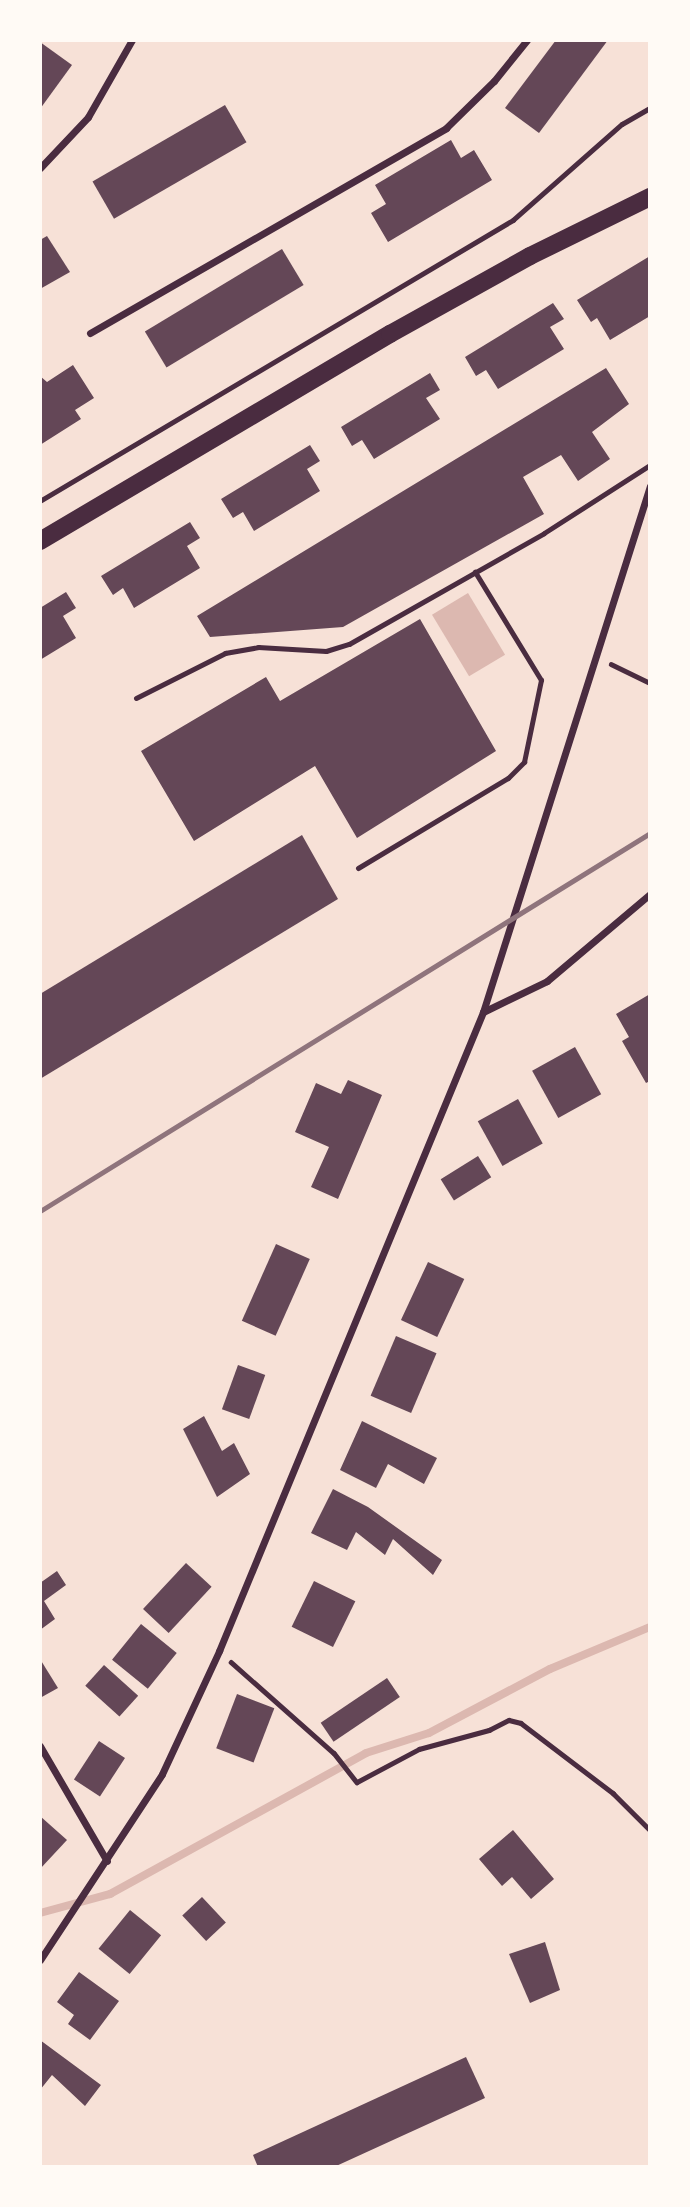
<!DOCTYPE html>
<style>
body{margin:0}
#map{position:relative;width:690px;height:2207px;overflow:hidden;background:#f7e1d7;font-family:Commissioner,sans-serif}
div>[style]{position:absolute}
.water>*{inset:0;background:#dcb8b0;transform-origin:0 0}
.stream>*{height:8px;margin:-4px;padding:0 4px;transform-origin:4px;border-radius:4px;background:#dcb8b0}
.building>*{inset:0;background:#644757;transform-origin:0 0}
.path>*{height:4.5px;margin:-2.25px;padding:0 2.25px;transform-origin:2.25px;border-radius:2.25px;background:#4a2c40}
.service>*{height:5px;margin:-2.5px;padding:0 2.5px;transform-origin:2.5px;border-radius:2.5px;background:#4a2c40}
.minor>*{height:7px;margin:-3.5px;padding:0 3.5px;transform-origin:3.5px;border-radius:3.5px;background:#4a2c40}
.primary>*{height:18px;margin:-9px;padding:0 9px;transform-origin:9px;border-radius:9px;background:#4a2c40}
.rail>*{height:5px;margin:-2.5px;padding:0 2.5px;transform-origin:2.5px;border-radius:2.5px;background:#8f747c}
span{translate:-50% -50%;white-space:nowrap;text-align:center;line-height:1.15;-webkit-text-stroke:6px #fffaf5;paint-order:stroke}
.frame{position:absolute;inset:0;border:42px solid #fffaf5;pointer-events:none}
</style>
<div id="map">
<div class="water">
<i style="left:468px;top:593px;width:72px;height:42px;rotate:59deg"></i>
</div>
<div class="stream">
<i style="left:40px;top:1913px;width:73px;rotate:-15.2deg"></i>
<i style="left:110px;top:1894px;width:292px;rotate:-28.8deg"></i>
<i style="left:366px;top:1753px;width:66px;rotate:-17.6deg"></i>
<i style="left:429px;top:1733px;width:137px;rotate:-27.9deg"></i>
<i style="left:550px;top:1669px;width:108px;rotate:-22.8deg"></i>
</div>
<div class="building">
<i style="clip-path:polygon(556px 40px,608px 40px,539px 133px,505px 108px)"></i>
<i style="clip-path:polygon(40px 42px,72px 65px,40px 109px)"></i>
<i style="left:225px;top:105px;width:43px;height:153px;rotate:60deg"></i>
<i style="clip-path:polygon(451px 140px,461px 158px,474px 150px,492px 180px,388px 242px,371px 213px,386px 204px,375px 185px)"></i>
<i style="clip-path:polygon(47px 236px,70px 272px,40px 289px,40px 240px)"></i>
<i style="left:282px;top:249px;width:42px;height:160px;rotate:59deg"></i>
<i style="clip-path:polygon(650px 256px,650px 316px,610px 340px,597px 318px,591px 322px,577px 300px)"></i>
<i style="clip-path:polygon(553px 303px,564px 319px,550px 327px,564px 349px,498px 389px,486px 370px,476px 376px,465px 357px)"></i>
<i style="clip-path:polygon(73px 365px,94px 398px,75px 410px,81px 419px,40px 445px,40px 376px,47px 382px)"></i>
<i style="clip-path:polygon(606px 368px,629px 404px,592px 432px,610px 459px,578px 481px,561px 455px,523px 477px,544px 514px,343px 627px,210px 637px,197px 616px)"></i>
<i style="clip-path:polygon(430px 373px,440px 390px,426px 398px,440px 419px,374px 459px,362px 440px,352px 446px,341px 427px)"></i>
<i style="clip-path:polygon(310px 445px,320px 461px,307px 469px,320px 491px,254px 531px,243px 512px,233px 518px,221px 499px)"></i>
<i style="clip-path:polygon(190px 522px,200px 538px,187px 546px,200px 568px,134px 608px,123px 588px,113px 595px,101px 576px)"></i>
<i style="clip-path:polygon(66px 592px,76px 608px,63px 616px,76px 638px,40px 660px,40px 608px)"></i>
<i style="clip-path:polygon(420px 619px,496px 751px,357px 838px,315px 766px,194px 841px,141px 751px,266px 677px,280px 701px)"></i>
<i style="clip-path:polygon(302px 835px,338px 899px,40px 1079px,40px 994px)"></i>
<i style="clip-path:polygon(650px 994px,650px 1081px,646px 1083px,622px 1041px,629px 1037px,616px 1014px)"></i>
<i style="left:575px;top:1047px;width:54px;height:49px;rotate:61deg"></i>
<i style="clip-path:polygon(348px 1080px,382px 1095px,338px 1199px,311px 1187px,329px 1147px,295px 1132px,316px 1083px,341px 1094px)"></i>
<i style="left:518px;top:1099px;width:51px;height:46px;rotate:61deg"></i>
<i style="left:478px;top:1156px;width:25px;height:44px;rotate:58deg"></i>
<i style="left:276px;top:1244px;width:37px;height:84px;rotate:24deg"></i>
<i style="left:428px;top:1262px;width:40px;height:64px;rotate:25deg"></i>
<i style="left:396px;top:1336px;width:44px;height:65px;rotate:23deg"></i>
<i style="left:238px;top:1365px;width:29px;height:47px;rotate:20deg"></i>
<i style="clip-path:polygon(204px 1416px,222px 1451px,234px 1443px,250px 1474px,217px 1497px,183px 1429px)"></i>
<i style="clip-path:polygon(362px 1421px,437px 1458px,424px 1484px,388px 1464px,376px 1488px,340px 1470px)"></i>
<i style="clip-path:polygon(333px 1489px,368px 1507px,442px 1560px,433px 1575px,393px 1539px,385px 1555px,356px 1532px,347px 1550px,311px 1533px)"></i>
<i style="left:186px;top:1563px;width:35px;height:63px;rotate:43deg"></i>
<i style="clip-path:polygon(57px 1571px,66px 1585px,44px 1601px,55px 1619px,40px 1630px,40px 1583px)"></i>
<i style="left:314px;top:1581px;width:46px;height:51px;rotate:26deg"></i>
<i style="left:141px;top:1624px;width:46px;height:46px;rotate:39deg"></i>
<i style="clip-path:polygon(40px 1659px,58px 1688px,40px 1698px)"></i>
<i style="left:104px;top:1665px;width:46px;height:28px;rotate:42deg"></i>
<i style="left:387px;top:1678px;width:23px;height:80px;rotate:56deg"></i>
<i style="left:237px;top:1694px;width:40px;height:58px;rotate:21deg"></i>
<i style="left:99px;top:1741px;width:31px;height:46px;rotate:33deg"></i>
<i style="clip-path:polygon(40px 1816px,67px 1840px,40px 1869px)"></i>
<i style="clip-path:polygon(513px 1830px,554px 1879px,531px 1899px,512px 1877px,502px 1886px,479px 1859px)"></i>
<i style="left:202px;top:1897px;width:35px;height:27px;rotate:47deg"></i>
<i style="left:130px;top:1910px;width:40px;height:50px;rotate:39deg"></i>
<i style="clip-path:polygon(545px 1942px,560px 1990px,530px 2003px,509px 1954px)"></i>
<i style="clip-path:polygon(79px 1972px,119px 2001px,90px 2040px,68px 2024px,74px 2015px,57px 2002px)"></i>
<i style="clip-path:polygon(40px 2040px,101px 2085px,85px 2106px,52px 2075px,40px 2090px)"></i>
<i style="clip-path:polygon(466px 2057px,485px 2098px,334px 2167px,258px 2167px,253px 2155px)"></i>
</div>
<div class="path">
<i style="left:40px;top:501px;width:550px;rotate:-30.71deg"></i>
<i style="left:513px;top:220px;width:145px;rotate:-41.4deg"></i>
<i style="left:622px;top:124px;width:32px;rotate:-30deg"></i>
<i style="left:611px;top:664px;width:43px;rotate:26deg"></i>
<i style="left:231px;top:1662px;width:137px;rotate:41.5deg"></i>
<i style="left:334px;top:1753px;width:37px;rotate:52deg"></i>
<i style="left:357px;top:1782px;width:70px;rotate:-28deg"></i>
<i style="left:419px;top:1749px;width:73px;rotate:-15.2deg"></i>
<i style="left:489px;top:1730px;width:22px;rotate:-27deg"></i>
<i style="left:509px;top:1720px;width:12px;rotate:14deg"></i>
<i style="left:521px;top:1723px;width:116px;rotate:37.3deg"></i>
<i style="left:613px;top:1793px;width:52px;rotate:45deg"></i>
</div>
<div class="service">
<i style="left:136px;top:698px;width:100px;rotate:-26.8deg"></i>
<i style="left:225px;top:653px;width:34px;rotate:-10deg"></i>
<i style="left:258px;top:647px;width:68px;rotate:3.4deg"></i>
<i style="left:326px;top:651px;width:24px;rotate:-17deg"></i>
<i style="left:349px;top:644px;width:224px;rotate:-29.6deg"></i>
<i style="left:544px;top:533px;width:126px;rotate:-32.7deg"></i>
<i style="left:358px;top:868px;width:175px;rotate:-31deg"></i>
<i style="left:508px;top:778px;width:23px;rotate:-45deg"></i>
<i style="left:524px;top:762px;width:84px;rotate:-78.3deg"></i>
<i style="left:541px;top:680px;width:127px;rotate:-121.4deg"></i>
</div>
<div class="minor">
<i style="left:40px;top:168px;width:70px;rotate:-46.7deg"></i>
<i style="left:88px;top:117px;width:89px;rotate:-60.3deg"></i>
<i style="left:90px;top:333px;width:411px;rotate:-29.9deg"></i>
<i style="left:446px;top:128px;width:67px;rotate:-44.4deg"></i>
<i style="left:494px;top:81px;width:53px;rotate:-51.2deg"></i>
<i style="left:483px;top:1012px;width:71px;rotate:-25.8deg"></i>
<i style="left:547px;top:981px;width:135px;rotate:-40.2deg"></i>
<i style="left:40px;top:1746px;width:133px;rotate:59.8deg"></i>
<i style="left:40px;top:1960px;width:222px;rotate:-56.7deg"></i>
<i style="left:162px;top:1774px;width:136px;rotate:-65.1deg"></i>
<i style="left:219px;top:1651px;width:691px;rotate:-67.55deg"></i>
<i style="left:483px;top:1012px;width:552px;rotate:-72.39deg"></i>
</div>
<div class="primary">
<i style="left:40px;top:541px;width:407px;rotate:-30.6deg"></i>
<i style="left:390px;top:334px;width:160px;rotate:-29.1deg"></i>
<i style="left:530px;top:256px;width:134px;rotate:-26.2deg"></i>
</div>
<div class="rail">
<i style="left:40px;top:1211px;width:718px;rotate:-31.79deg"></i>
</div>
<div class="frame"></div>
</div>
